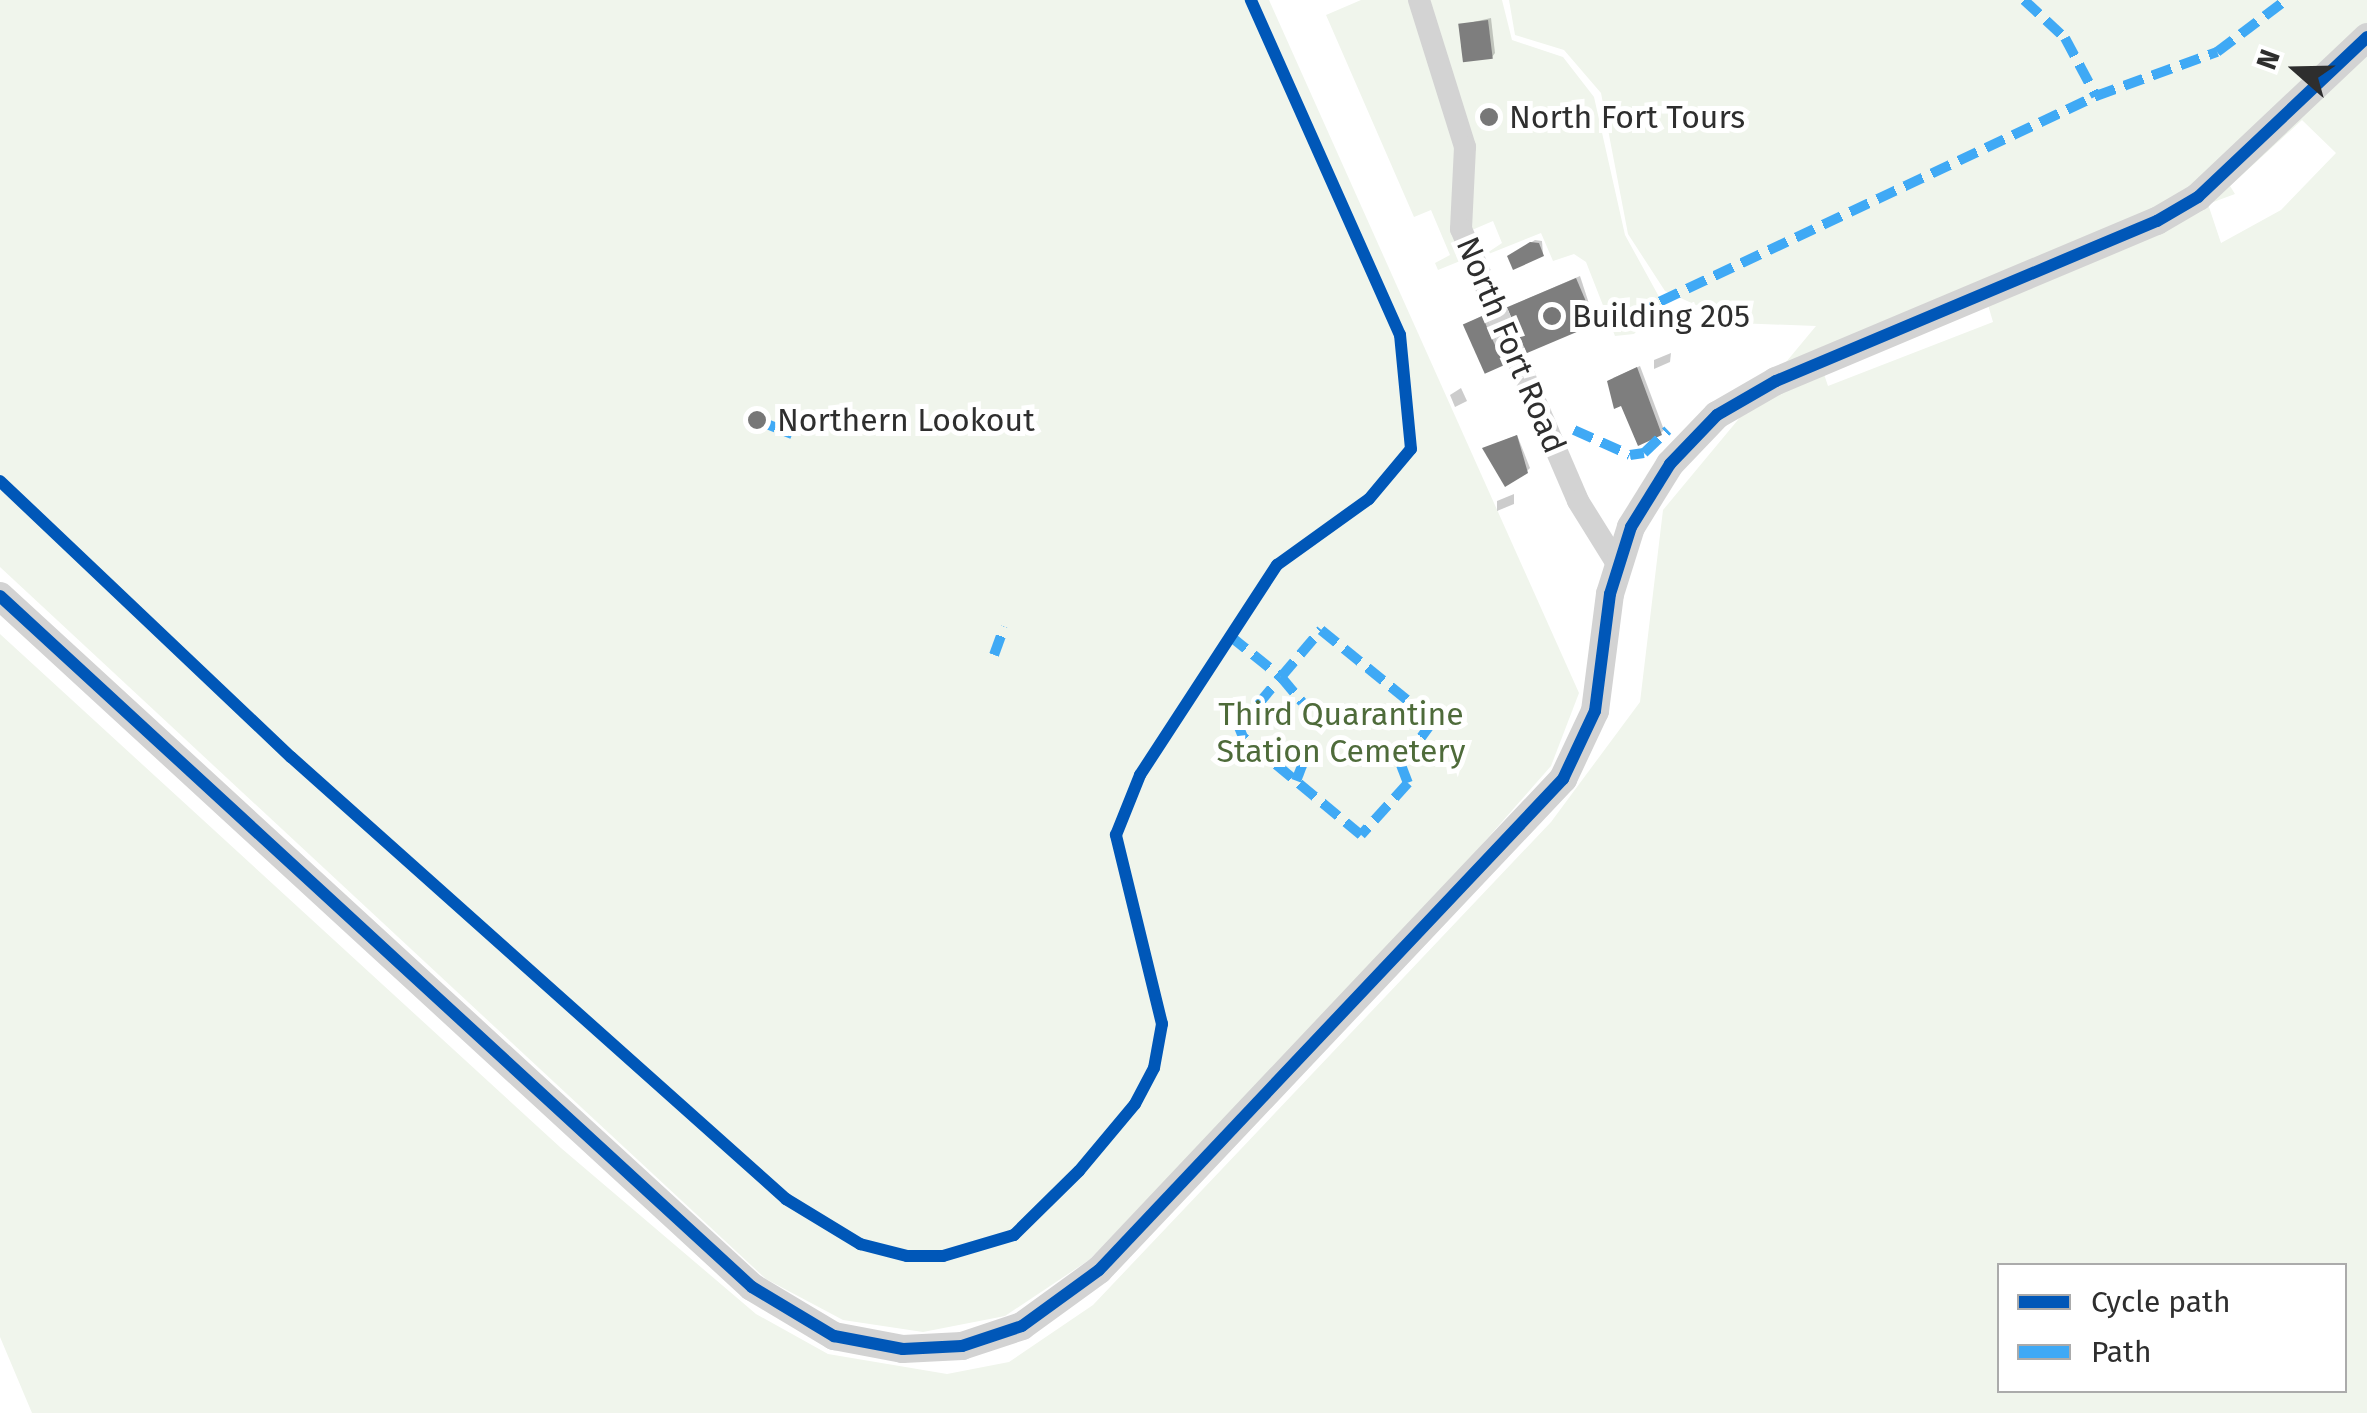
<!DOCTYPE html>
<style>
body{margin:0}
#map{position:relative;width:2367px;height:1413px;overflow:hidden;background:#fff;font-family:"Fira Sans",sans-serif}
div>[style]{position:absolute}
.green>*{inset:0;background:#f0f5ec}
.shadow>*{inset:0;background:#0003}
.building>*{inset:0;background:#7e7e7e;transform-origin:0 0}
.minor>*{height:22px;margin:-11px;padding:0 11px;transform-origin:11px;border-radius:11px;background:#d3d3d3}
.tertiary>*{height:28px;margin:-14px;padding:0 14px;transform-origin:14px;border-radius:14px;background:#d3d3d3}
.quiet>*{height:10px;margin-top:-5px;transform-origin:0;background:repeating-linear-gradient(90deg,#3fa9f5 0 20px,transparent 0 30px)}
.cycleway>*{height:12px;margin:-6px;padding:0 6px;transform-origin:6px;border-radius:6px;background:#0057b8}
.dots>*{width:28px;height:28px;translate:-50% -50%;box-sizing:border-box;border:5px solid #fff;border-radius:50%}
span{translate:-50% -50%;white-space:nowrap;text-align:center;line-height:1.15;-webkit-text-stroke:10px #fff;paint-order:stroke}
.poi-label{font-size:32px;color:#2e2e2e}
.left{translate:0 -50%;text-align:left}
.street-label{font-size:32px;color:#2e2e2e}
.park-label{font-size:32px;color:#4e6b3a}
.legend{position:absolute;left:1997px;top:1263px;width:350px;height:130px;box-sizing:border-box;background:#fff;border:2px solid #ababab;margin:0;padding:12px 18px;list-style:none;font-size:30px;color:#2e2e2e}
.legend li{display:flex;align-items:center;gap:20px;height:50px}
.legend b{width:50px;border:2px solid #ababab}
.north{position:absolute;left:2247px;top:20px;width:100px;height:100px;-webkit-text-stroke:8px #fff;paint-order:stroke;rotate:290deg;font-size:28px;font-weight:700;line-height:40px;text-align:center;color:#2e2e2e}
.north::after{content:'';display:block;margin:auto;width:35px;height:45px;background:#2e2e2e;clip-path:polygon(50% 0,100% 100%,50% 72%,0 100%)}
</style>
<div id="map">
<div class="green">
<i style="clip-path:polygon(0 0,1269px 0,1579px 693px,1551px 766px,1398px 940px,1089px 1260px,1005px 1316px,923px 1332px,843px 1320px,766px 1279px,0 567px)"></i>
<i style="clip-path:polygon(1361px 0,1502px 0,1512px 40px,1563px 57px,1594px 97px,1625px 235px,1663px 304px,1634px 334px,1615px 336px,1586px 262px,1574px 254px,1553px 261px,1541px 233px,1481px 257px,1502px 243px,1493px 221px,1472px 230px,1465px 259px,1438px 270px,1435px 263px,1450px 255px,1431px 210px,1414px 217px,1326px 15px)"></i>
<i style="clip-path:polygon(evenodd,1509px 0,2367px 0,2367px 1413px,32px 1413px,0 1337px,0 634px,561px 1148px,756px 1314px,828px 1354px,947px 1374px,1009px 1362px,1093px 1305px,1551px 822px,1640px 702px,1663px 510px,1816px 326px,1736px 323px,1665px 291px,1628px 234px,1601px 93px,1564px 50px,1515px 35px,1509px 0,2302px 120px,2336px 153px,2281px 210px,2221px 243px,2208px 204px,2235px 194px,2230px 186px,2302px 120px,1509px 0,1988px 305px,1993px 322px,1828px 386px,1823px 371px,1988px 305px,1509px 0,2000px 1266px,2344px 1266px,2344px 1390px,2000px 1390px,2000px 1266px)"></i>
</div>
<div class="shadow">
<i style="clip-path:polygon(1491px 18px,1495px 53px,1492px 57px,1460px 25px)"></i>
<i style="clip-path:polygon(1535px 240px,1542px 241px,1543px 254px,1513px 254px)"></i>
<i style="clip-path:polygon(1580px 276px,1595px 322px,1513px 305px)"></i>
<i style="clip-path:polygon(1486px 314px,1505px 359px,1502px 362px,1466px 324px)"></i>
<i style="clip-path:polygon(1671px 353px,1670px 362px,1654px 369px,1654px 360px)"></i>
<i style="clip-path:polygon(1640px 366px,1664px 430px,1661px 433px,1613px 378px)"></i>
<i style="clip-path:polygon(1461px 388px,1467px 401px,1455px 407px,1450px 395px)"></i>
<i style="clip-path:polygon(1517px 435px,1530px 468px,1527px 471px,1485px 448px)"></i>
<i style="clip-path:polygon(1514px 494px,1514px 504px,1497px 511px,1497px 501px)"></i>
</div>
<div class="building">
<i style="left:1488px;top:20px;width:39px;height:30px;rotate:83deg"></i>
<i style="clip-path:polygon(1530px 242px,1539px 243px,1544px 256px,1513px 270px,1507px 256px)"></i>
<i style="left:1576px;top:278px;width:50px;height:75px;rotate:67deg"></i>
<i style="left:1482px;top:316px;width:54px;height:21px;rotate:66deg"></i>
<i style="clip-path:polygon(1637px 367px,1662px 435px,1638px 446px,1621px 406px,1614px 409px,1607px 381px)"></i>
<i style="clip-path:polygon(1517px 435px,1528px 473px,1505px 487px,1482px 448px)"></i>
</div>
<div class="minor">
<i style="left:1419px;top:0;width:154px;rotate:72.6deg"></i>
<i style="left:1465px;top:147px;width:82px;rotate:92.8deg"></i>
<i style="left:1461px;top:229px;width:296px;rotate:66.7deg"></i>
<i style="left:1578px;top:501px;width:72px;rotate:58.1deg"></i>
</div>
<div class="tertiary">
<i style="left:0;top:596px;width:1021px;rotate:42.58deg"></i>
<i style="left:752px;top:1287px;width:96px;rotate:30.9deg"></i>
<i style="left:834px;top:1336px;width:70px;rotate:10.7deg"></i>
<i style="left:903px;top:1349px;width:59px;rotate:-2.9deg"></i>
<i style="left:962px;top:1346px;width:63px;rotate:-18.4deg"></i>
<i style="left:1022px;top:1326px;width:95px;rotate:-36deg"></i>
<i style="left:1099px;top:1270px;width:676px;rotate:-46.62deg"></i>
<i style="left:1563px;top:779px;width:75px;rotate:-64.8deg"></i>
<i style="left:1595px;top:711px;width:118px;rotate:-82.7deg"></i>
<i style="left:1610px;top:594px;width:70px;rotate:-72.6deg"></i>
<i style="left:1631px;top:527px;width:74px;rotate:-58.2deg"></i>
<i style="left:1670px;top:464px;width:68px;rotate:-46.2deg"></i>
<i style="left:1717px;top:415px;width:68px;rotate:-30deg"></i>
<i style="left:1776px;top:381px;width:413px;rotate:-22.8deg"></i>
<i style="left:2157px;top:221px;width:48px;rotate:-30.3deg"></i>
<i style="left:2198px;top:197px;width:233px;rotate:-43.4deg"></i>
</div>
<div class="quiet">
<i style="left:2024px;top:0;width:56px;rotate:42.8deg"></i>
<i style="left:2065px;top:38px;width:66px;rotate:61.9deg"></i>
<i style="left:2096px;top:96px;width:129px;rotate:-20deg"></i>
<i style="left:2217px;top:52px;width:86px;rotate:-37deg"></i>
<i style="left:1606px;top:327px;width:542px;rotate:-25.24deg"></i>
<i style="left:757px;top:420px;width:38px;rotate:22deg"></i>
<i style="left:1574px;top:430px;width:61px;rotate:24.1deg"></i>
<i style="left:1630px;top:455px;width:14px;rotate:-8deg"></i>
<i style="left:1644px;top:453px;width:33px;rotate:-44deg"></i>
<i style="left:1230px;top:636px;width:65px;rotate:38.8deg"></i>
<i style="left:1281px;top:677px;width:62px;rotate:-49.6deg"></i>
<i style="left:1321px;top:630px;width:144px;rotate:39.1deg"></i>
<i style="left:1433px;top:721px;width:54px;rotate:126deg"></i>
<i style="left:1401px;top:765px;width:19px;rotate:69deg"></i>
<i style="left:1408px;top:783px;width:70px;rotate:132.1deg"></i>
<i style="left:1361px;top:835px;width:153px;rotate:-140.3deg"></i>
<i style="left:1243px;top:737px;width:11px;rotate:-112deg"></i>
<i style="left:1239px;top:727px;width:65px;rotate:-50deg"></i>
<i style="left:1281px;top:677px;width:33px;rotate:50deg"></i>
<i style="left:994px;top:655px;width:30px;rotate:-70deg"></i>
<i style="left:1272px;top:765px;width:21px;rotate:-49deg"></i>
<i style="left:1286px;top:749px;width:22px;rotate:39deg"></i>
<i style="left:1303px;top:763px;width:19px;rotate:111deg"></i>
</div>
<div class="cycleway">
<i style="left:0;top:481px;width:401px;rotate:43.5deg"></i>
<i style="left:291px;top:757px;width:664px;rotate:41.76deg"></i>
<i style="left:786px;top:1199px;width:87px;rotate:31.3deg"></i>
<i style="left:860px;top:1244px;width:49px;rotate:14.3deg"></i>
<i style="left:907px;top:1256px;width:36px"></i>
<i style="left:943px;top:1256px;width:74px;rotate:-16.5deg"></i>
<i style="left:1014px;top:1235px;width:91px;rotate:-44.6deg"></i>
<i style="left:1079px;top:1171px;width:87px;rotate:-50.1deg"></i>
<i style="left:1135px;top:1104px;width:41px;rotate:-62.2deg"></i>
<i style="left:1154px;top:1068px;width:45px;rotate:-79.7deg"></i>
<i style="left:1162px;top:1024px;width:195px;rotate:-103.7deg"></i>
<i style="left:1116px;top:835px;width:65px;rotate:-68.2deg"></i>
<i style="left:1140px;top:775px;width:251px;rotate:-56.9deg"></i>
<i style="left:1277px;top:565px;width:113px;rotate:-35.7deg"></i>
<i style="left:1369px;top:499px;width:65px;rotate:-50deg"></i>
<i style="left:1411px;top:449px;width:115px;rotate:-95.5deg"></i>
<i style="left:1400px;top:335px;width:367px;rotate:-114deg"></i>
<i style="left:0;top:596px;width:1021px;rotate:42.58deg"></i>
<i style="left:752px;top:1287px;width:96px;rotate:30.9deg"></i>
<i style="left:834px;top:1336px;width:70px;rotate:10.7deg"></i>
<i style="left:903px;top:1349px;width:59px;rotate:-2.9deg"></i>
<i style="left:962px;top:1346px;width:63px;rotate:-18.4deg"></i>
<i style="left:1022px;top:1326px;width:95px;rotate:-36deg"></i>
<i style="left:1099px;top:1270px;width:676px;rotate:-46.62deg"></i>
<i style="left:1563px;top:779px;width:75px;rotate:-64.8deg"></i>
<i style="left:1595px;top:711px;width:118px;rotate:-82.7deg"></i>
<i style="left:1610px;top:594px;width:70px;rotate:-72.6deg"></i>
<i style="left:1631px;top:527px;width:74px;rotate:-58.2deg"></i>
<i style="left:1670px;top:464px;width:68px;rotate:-46.2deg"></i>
<i style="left:1717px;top:415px;width:68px;rotate:-30deg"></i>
<i style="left:1776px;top:381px;width:413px;rotate:-22.8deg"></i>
<i style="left:2157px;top:221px;width:48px;rotate:-30.3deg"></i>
<i style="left:2198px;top:197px;width:233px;rotate:-43.4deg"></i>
</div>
<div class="dots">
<i style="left:1489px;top:117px;background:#777"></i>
<i style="left:1552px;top:316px;background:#777"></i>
<i style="left:757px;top:420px;background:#777"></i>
</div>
<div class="poi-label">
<span class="left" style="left:1509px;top:117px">North Fort Tours</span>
<span class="left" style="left:1572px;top:316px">Building 205</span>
<span class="left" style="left:777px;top:420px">Northern Lookout</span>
</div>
<div class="street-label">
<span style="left:1511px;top:345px;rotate:67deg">North Fort Road</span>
</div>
<div class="park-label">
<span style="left:1341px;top:733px">Third Quarantine<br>Station Cemetery</span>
</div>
<ul class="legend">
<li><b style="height:12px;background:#0057b8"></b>Cycle path</li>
<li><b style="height:12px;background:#3fa9f5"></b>Path</li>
</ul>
<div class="north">N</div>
</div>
